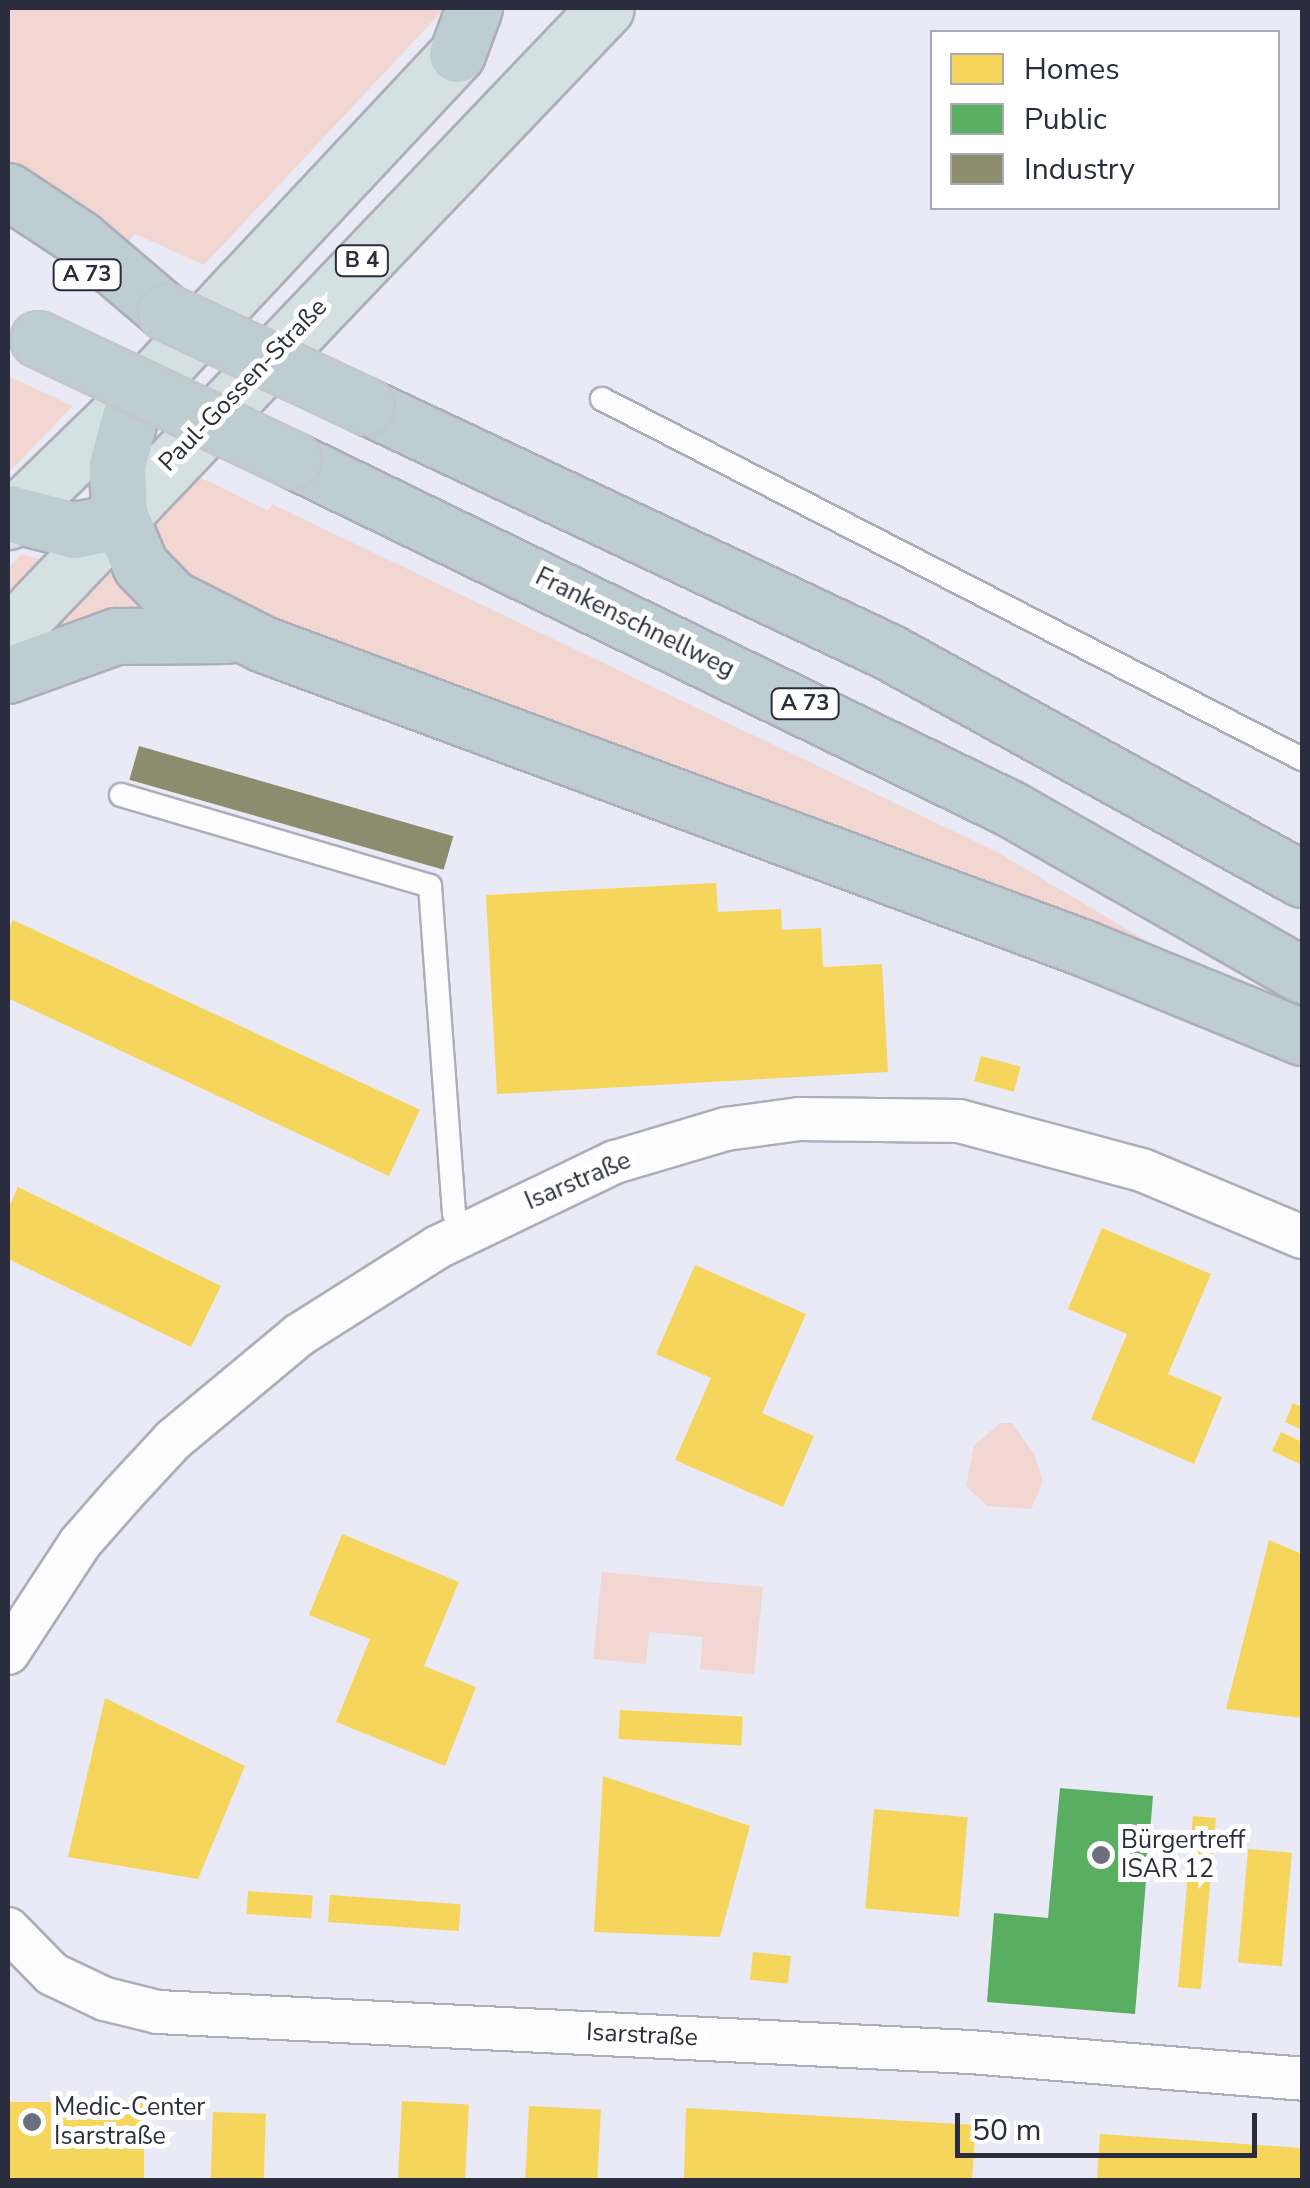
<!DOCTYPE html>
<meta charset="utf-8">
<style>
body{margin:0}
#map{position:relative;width:1310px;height:2188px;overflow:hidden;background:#e9eaf5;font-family:"Nunito Sans",sans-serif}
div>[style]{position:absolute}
.green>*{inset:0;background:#f1d6d2}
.homes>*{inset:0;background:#f6d55c;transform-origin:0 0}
.public>*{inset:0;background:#5aae61}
.industry>*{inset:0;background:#8c8c6e;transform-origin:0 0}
.roads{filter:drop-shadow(2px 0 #acaeba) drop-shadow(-2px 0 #acaeba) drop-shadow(0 2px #acaeba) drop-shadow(0 -2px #acaeba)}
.lane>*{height:22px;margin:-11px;padding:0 11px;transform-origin:11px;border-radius:11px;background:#fcfcfe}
.street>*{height:42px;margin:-21px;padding:0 21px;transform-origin:21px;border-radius:21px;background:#fcfcfe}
.primary>*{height:55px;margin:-27.5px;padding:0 27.5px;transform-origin:27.5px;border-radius:27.5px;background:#d5e0e3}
.highway>*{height:55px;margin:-27.5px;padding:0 27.5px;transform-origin:27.5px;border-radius:27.5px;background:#bdcdd2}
.bridges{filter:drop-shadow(2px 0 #c4c6cd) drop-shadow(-2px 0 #c4c6cd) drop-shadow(0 2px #c4c6cd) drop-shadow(0 -2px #c4c6cd)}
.highway-bridge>*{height:55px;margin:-27.5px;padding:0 27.5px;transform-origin:27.5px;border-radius:27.5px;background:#bdcdd2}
.dots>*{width:28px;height:28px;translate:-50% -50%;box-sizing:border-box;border:5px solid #fff;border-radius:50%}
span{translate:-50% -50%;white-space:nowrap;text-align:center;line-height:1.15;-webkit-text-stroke:10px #fff;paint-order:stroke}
.shield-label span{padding:2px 8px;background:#fff;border:2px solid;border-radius:8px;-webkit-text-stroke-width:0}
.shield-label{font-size:22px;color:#2a2d3e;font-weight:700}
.street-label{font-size:25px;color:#2a2d3e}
.poi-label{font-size:25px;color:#2a2d3e}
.left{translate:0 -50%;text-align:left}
.frame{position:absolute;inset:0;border:10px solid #2a2d3e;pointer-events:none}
.legend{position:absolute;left:930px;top:30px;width:350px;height:180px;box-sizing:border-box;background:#fff;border:2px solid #aaabb2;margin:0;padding:12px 18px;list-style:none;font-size:30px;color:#2a2d3e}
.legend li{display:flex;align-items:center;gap:20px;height:50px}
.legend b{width:50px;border:2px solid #aaabb2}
.scale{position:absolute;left:955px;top:2113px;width:302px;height:45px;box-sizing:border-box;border:5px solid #2a2d3e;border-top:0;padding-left:12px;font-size:30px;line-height:35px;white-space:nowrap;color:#2a2d3e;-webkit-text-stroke:8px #fff;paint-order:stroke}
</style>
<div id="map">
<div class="green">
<i style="clip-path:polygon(8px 8px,445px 8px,204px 265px,135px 234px,125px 246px,8px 171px)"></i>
<i style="clip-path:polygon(8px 376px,73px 406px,8px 473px)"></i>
<i style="clip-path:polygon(191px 473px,268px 511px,272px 504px,999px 853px,1202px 974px,206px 592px,177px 575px,147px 520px)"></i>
<i style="clip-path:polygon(22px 554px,42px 560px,8px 604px,8px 568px)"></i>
<i style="clip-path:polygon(113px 565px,146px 609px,52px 637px,44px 628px)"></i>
<i style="clip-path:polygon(1000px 1423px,1012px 1423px,1034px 1454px,1043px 1481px,1031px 1509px,987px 1506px,966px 1486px,974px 1446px)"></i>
<i style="clip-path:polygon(602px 1572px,763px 1587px,754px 1674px,700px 1669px,703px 1637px,649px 1632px,646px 1664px,593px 1659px)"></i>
</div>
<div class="homes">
<i style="clip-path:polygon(716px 883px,718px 912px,781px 909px,782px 930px,821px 928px,823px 967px,882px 964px,888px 1072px,497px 1094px,486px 895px)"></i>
<i style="left:13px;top:920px;width:449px;height:73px;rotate:25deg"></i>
<i style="left:981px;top:1056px;width:41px;height:26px;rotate:15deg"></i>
<i style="clip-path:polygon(18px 1187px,221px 1286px,191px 1347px,8px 1259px,8px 1209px)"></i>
<i style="clip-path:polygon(1102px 1228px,1211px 1274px,1168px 1374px,1222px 1397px,1194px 1464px,1091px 1419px,1127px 1334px,1068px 1309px)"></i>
<i style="clip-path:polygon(695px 1265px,806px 1314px,762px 1413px,814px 1436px,783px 1507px,675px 1460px,711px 1378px,656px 1354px)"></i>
<i style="clip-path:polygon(1293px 1403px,1302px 1407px,1302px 1430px,1285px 1422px)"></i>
<i style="clip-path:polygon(1281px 1432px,1302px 1442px,1302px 1465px,1272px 1451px)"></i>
<i style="clip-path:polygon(342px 1534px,459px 1582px,424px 1666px,476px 1687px,445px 1766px,336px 1722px,370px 1639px,309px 1615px)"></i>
<i style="clip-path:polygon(1269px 1540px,1302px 1554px,1302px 1718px,1226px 1709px)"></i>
<i style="clip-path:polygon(105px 1698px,245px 1766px,198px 1879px,68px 1857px)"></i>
<i style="left:620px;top:1710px;width:123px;height:29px;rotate:3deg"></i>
<i style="clip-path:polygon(603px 1776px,750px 1826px,720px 1937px,594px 1932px)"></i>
<i style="left:874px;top:1809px;width:94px;height:100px;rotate:5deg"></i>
<i style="left:1193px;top:1816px;width:23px;height:172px;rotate:5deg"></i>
<i style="left:1248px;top:1849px;width:44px;height:114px;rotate:5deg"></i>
<i style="left:248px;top:1891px;width:65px;height:23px;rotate:4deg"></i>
<i style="left:330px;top:1895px;width:131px;height:27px;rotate:4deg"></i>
<i style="left:753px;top:1952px;width:38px;height:28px;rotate:6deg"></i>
<i style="left:402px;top:2101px;width:67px;height:79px;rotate:3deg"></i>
<i style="left:144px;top:2102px;width:77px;height:136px;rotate:90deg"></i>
<i style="left:529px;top:2106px;width:72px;height:74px;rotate:3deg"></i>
<i style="clip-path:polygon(686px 2108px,976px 2125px,972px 2180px,684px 2180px)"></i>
<i style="left:213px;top:2112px;width:53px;height:68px;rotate:2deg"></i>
<i style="clip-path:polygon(1100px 2134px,1302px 2148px,1302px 2180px,1097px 2180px)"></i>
</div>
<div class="public">
<i style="clip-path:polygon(1060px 1788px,1153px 1796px,1135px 2014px,987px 2002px,994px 1913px,1048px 1918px)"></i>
</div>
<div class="industry">
<i style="left:139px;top:746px;width:327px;height:35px;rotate:16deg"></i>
</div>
<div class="roads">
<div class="lane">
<i style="left:602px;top:399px;width:787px;rotate:27.22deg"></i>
<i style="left:121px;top:795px;width:322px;rotate:16.4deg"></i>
<i style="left:430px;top:886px;width:328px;rotate:85.8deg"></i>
<i style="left:454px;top:1213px;width:23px;rotate:67deg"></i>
</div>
<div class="street">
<i style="left:8px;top:1653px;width:131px;rotate:-56.8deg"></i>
<i style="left:80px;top:1543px;width:65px;rotate:-48.7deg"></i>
<i style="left:123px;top:1494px;width:74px;rotate:-47.2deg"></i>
<i style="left:173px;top:1440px;width:164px;rotate:-39.8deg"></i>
<i style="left:299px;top:1335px;width:165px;rotate:-32.3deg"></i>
<i style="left:438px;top:1247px;width:196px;rotate:-25.7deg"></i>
<i style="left:615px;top:1162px;width:116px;rotate:-16.6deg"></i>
<i style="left:726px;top:1129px;width:74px;rotate:-7.8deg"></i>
<i style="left:799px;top:1119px;width:160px;rotate:0.7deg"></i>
<i style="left:959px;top:1121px;width:189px;rotate:15deg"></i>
<i style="left:1142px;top:1170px;width:173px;rotate:22.7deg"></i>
<i style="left:8px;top:1929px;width:63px;rotate:45.6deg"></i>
<i style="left:52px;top:1974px;width:59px;rotate:25.3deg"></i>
<i style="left:105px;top:1999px;width:55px;rotate:13.8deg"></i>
<i style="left:158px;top:2012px;width:813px;rotate:2.82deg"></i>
<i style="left:970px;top:2052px;width:333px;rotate:4.6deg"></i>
</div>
<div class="primary">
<i style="left:8px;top:521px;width:177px;rotate:-44.1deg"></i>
<i style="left:135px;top:398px;width:471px;rotate:-46.9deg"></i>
<i style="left:8px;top:635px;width:866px;rotate:-46.36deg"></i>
</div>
<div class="highway">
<i style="left:457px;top:54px;width:49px;rotate:-69.7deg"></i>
<i style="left:8px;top:191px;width:85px;rotate:33.5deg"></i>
<i style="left:79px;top:238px;width:114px;rotate:40.4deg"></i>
<i style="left:135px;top:398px;width:69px;rotate:105deg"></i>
<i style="left:117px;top:465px;width:49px;rotate:87.7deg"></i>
<i style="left:119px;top:514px;width:55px;rotate:67.6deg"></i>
<i style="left:140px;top:565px;width:46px;rotate:45.9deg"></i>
<i style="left:172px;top:598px;width:102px;rotate:26.8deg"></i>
<i style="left:263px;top:644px;width:875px;rotate:20.32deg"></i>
<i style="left:1084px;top:948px;width:235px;rotate:22.2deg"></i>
<i style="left:366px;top:406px;width:578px;rotate:25.19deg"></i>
<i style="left:889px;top:652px;width:471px;rotate:28.8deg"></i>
<i style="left:293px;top:460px;width:798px;rotate:25.92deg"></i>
<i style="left:1011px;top:809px;width:335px;rotate:29.7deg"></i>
<i style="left:8px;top:513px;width:68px;rotate:14.4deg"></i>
<i style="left:74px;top:530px;width:38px;rotate:-11deg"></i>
<i style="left:8px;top:675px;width:115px;rotate:-19.9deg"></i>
<i style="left:116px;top:636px;width:110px;rotate:-0.5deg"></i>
</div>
</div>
<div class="bridges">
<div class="highway-bridge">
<i style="left:166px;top:312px;width:221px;rotate:25.2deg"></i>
<i style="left:38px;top:339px;width:282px;rotate:25.4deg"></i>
</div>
</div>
<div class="dots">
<i style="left:1101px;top:1855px;background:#6d6f7e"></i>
<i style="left:32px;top:2122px;background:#6d6f7e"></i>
</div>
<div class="shield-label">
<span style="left:362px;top:261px">B 4</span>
<span style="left:87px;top:275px">A 73</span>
<span style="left:805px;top:704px">A 73</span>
</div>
<div class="street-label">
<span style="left:243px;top:385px;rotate:-46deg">Paul-Gossen-Straße</span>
<span style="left:635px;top:623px;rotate:26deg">Frankenschnellweg</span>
<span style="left:578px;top:1181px;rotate:-23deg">Isarstraße</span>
<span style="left:642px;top:2035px;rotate:3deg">Isarstraße</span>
</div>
<div class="poi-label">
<span class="left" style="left:1121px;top:1855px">Bürgertreff<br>ISAR 12</span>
<span class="left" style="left:54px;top:2122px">Medic-Center<br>Isarstraße</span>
</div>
<div class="frame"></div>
<ul class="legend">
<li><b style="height:28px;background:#f6d55c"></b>Homes</li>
<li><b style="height:28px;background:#5aae61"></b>Public</li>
<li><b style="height:28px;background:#8c8c6e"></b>Industry</li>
</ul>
<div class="scale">50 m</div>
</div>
